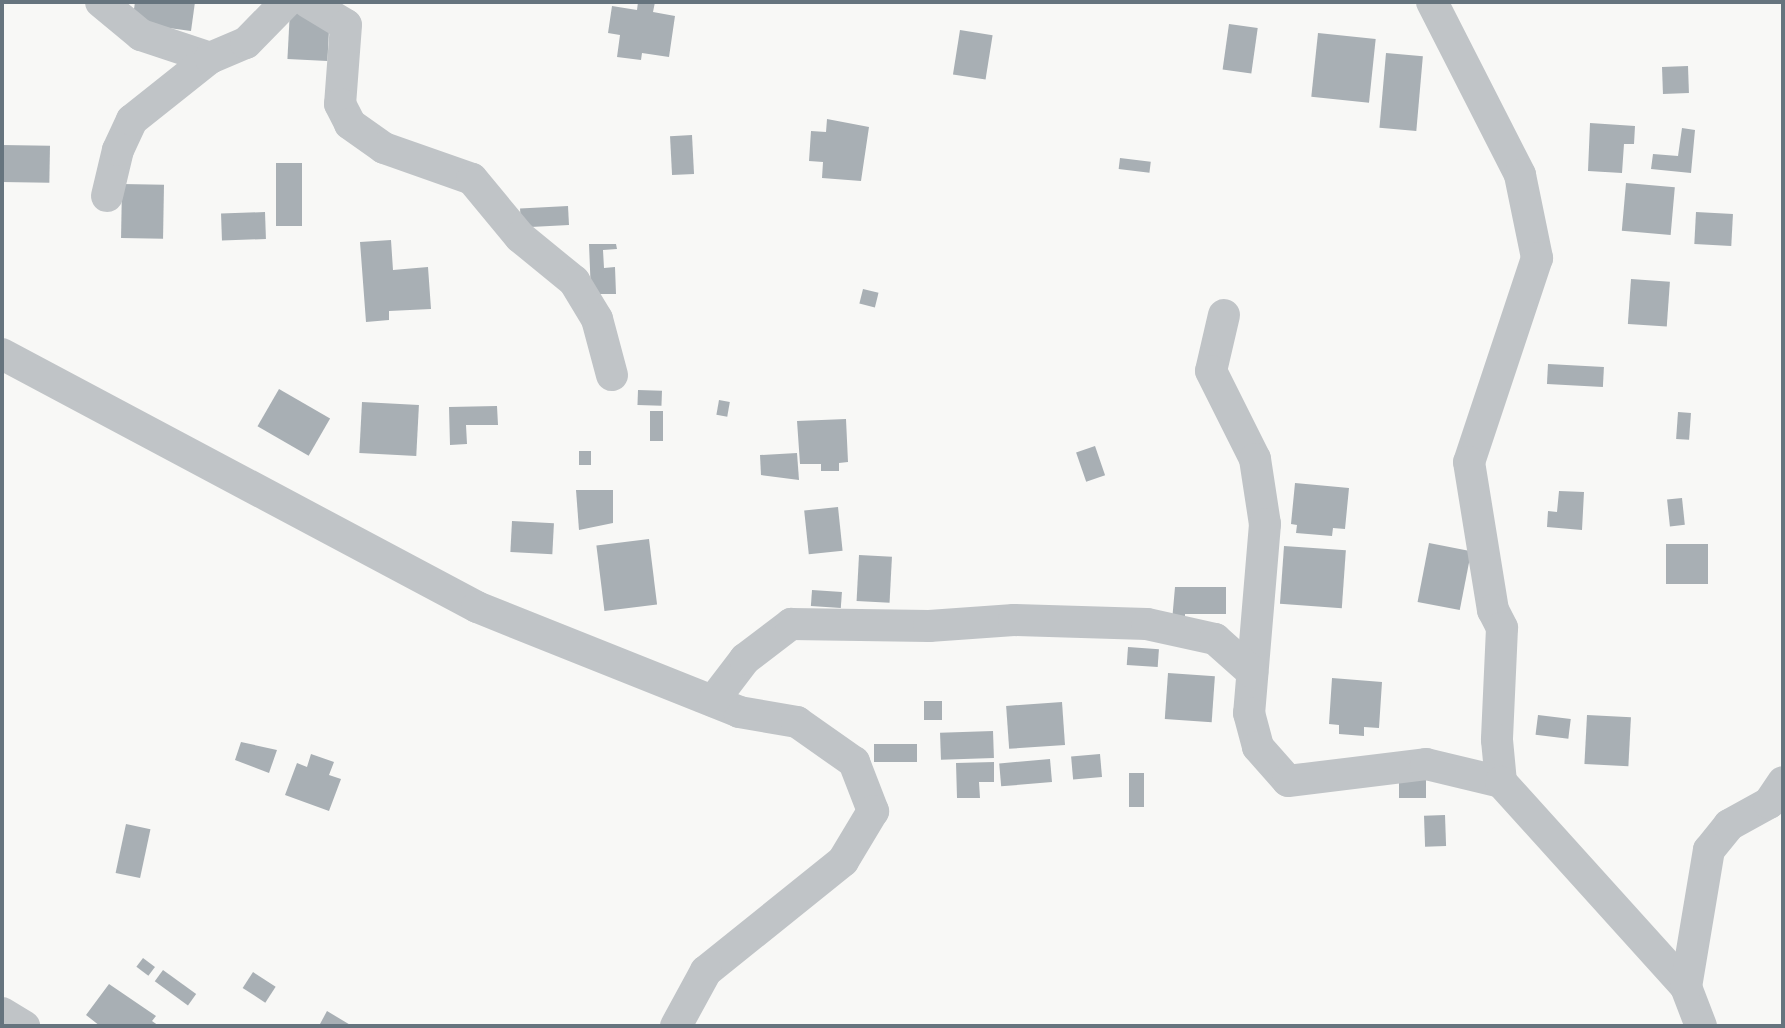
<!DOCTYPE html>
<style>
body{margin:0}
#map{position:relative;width:1785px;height:1028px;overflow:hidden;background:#f8f8f6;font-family:Overpass,sans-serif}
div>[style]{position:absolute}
.building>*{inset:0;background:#a8afb4;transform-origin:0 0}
.street>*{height:32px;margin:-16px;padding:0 16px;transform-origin:16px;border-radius:16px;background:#c0c4c7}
span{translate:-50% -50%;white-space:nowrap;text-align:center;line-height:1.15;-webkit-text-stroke:8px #fff;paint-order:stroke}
.frame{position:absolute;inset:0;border:4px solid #66747e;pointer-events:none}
</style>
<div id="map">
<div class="building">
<i style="clip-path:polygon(135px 2px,195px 2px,191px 31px,132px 23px)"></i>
<i style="clip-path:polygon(638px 2px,655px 2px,653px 12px,675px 16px,669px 57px,642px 53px,641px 60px,617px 57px,620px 35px,608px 33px,612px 6px,637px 10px)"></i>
<i style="left:290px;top:10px;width:40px;height:49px;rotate:3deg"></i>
<i style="left:1229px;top:24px;width:29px;height:46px;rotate:8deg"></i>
<i style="left:960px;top:30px;width:33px;height:45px;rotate:9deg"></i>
<i style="left:1318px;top:33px;width:58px;height:64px;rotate:6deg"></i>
<i style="left:1386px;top:53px;width:37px;height:75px;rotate:5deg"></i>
<i style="left:1688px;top:66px;width:27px;height:26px;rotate:88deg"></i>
<i style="clip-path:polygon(827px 119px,869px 127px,861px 181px,822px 178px,823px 162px,809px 161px,811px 131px,826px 132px)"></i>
<i style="clip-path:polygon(1590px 123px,1635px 126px,1634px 144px,1624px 144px,1622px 173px,1588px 171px)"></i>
<i style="clip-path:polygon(1682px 128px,1695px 130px,1691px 173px,1651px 169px,1653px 154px,1678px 156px)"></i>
<i style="left:692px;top:135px;width:39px;height:22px;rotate:87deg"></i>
<i style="left:2px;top:145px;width:48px;height:37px;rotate:1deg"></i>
<i style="left:1120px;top:158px;width:31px;height:11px;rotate:7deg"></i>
<i style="left:276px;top:163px;width:26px;height:63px"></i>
<i style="left:1626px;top:183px;width:49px;height:48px;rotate:5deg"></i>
<i style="left:122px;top:184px;width:42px;height:54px;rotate:1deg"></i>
<i style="left:568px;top:206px;width:19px;height:48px;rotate:87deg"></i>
<i style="left:265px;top:212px;width:27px;height:44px;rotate:88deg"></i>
<i style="left:1696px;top:212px;width:37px;height:32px;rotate:3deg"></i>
<i style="clip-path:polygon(391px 240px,393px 270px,428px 267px,431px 309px,389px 311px,389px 320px,366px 322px,360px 242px)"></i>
<i style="clip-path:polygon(589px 244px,616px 244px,617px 249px,603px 250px,604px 268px,615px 267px,616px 294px,591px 294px)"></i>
<i style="left:1631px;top:279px;width:39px;height:45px;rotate:4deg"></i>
<i style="left:863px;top:289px;width:16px;height:15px;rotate:14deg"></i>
<i style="left:1548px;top:364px;width:56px;height:20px;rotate:3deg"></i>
<i style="left:279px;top:389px;width:59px;height:43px;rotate:30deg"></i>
<i style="left:638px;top:390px;width:24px;height:15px;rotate:2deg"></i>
<i style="left:719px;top:400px;width:11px;height:15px;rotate:10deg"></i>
<i style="left:362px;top:402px;width:57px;height:51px;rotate:3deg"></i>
<i style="clip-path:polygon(497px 406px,498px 425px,466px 425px,467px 444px,450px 445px,449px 407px)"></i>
<i style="left:650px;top:411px;width:13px;height:30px"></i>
<i style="left:1678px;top:412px;width:13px;height:27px;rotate:4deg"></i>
<i style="clip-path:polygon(846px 419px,848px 462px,839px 463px,839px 471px,821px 471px,821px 464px,800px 464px,797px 421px)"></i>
<i style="left:1095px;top:446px;width:31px;height:20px;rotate:71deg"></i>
<i style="left:579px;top:451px;width:12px;height:14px"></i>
<i style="clip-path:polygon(797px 453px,799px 480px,761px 475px,760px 455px)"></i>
<i style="clip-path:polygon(1295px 483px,1349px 488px,1345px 529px,1333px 528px,1332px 536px,1296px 533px,1297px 525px,1291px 524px)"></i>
<i style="clip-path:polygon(576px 490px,613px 490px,613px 523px,579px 530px)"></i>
<i style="clip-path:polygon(1559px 491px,1584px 492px,1582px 530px,1547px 527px,1548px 511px,1557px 512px)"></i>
<i style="left:1682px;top:498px;width:27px;height:15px;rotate:84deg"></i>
<i style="left:838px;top:507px;width:44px;height:34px;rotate:84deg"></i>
<i style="left:512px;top:521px;width:42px;height:31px;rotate:3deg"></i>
<i style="left:649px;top:539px;width:66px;height:53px;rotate:83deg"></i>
<i style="left:1429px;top:543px;width:43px;height:60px;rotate:11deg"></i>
<i style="left:1666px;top:544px;width:42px;height:40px"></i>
<i style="left:1284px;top:546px;width:62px;height:58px;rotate:4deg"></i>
<i style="left:859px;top:555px;width:33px;height:46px;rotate:3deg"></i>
<i style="clip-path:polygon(1175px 587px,1226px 587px,1226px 614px,1185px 614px,1185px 621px,1172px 621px)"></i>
<i style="left:812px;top:590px;width:30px;height:16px;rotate:4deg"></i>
<i style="left:1128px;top:647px;width:31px;height:18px;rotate:4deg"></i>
<i style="left:1168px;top:673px;width:47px;height:46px;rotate:4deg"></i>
<i style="clip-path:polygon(1332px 678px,1382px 682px,1379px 728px,1364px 727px,1364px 736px,1339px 734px,1339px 725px,1329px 724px)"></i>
<i style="left:942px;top:701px;width:19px;height:18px;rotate:90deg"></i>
<i style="left:1062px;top:702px;width:43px;height:56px;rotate:86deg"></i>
<i style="left:1538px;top:715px;width:33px;height:20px;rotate:7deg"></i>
<i style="left:1587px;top:715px;width:44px;height:49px;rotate:3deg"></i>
<i style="left:993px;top:731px;width:27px;height:53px;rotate:88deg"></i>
<i style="clip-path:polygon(241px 742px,277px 750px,269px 773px,235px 760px)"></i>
<i style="left:917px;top:744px;width:18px;height:43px;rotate:90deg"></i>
<i style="clip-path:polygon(311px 754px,334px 762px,329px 775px,341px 779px,329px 811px,285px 795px,297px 763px,307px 767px)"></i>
<i style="left:1100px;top:754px;width:23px;height:29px;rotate:85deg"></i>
<i style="left:1050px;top:759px;width:23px;height:51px;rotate:85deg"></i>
<i style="clip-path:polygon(994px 762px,994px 782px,979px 782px,980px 798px,957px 798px,956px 763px)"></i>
<i style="left:1129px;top:773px;width:15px;height:34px"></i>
<i style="left:1426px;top:780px;width:18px;height:27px;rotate:90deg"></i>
<i style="left:1445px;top:815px;width:31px;height:21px;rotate:88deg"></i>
<i style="left:126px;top:824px;width:25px;height:50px;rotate:12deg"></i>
<i style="left:143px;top:958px;width:15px;height:11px;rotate:37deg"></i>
<i style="left:163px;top:970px;width:41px;height:14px;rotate:36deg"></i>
<i style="left:253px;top:972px;width:27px;height:19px;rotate:33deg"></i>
<i style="clip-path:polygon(109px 984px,156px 1016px,152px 1021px,159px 1026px,100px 1026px,86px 1015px)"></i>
<i style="clip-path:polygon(327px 1011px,352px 1026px,320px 1024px)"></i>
</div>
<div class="street">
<i style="left:101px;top:2px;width:52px;rotate:39.5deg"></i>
<i style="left:141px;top:35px;width:73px;rotate:18.4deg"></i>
<i style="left:308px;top:2px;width:44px;rotate:31.2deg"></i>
<i style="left:346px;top:25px;width:79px;rotate:94.3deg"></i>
<i style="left:340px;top:104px;width:22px;rotate:63deg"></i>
<i style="left:350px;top:124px;width:42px;rotate:35.2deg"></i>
<i style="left:384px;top:148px;width:93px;rotate:19.4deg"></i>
<i style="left:472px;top:179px;width:75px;rotate:50.4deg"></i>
<i style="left:520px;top:237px;width:70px;rotate:39.2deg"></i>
<i style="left:574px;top:281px;width:44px;rotate:58.8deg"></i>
<i style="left:597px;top:319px;width:58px;rotate:75deg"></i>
<i style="left:1432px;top:2px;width:194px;rotate:63deg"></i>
<i style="left:1520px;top:175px;width:85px;rotate:78.4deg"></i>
<i style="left:1537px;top:258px;width:215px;rotate:108.4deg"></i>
<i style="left:1469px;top:462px;width:150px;rotate:80.8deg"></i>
<i style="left:1493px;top:610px;width:20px;rotate:63deg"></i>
<i style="left:1502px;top:628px;width:112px;rotate:92.6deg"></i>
<i style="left:1497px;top:740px;width:42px;rotate:84.6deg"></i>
<i style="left:107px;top:196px;width:47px;rotate:-76.6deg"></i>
<i style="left:118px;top:150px;width:33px;rotate:-65deg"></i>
<i style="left:132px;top:120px;width:100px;rotate:-38.5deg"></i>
<i style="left:210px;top:58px;width:39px;rotate:-23deg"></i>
<i style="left:246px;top:43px;width:57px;rotate:-45.7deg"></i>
<i style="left:1224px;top:315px;width:57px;rotate:103.1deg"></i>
<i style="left:1211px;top:371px;width:98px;rotate:63.4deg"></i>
<i style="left:1255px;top:459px;width:66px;rotate:81.3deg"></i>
<i style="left:1265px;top:524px;width:190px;rotate:94.8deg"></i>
<i style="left:1249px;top:713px;width:35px;rotate:75deg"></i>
<i style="left:1258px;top:747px;width:45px;rotate:48.6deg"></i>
<i style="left:1288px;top:781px;width:139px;rotate:-7deg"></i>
<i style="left:1426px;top:764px;width:77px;rotate:13.5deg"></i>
<i style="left:1501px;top:782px;width:276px;rotate:47.9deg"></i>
<i style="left:1686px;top:987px;width:42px;rotate:69deg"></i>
<i style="left:2px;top:354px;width:538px;rotate:28.04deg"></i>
<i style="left:477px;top:607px;width:282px;rotate:21.8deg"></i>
<i style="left:739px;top:712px;width:59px;rotate:9.8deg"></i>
<i style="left:797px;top:722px;width:70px;rotate:35.1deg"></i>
<i style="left:854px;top:762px;width:53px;rotate:68.8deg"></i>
<i style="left:873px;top:811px;width:58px;rotate:121deg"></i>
<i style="left:843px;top:861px;width:176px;rotate:141.2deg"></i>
<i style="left:706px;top:971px;width:63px;rotate:118.6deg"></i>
<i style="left:713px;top:701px;width:53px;rotate:-52.7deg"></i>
<i style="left:745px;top:659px;width:58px;rotate:-37.3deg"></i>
<i style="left:791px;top:624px;width:138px;rotate:0.8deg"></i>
<i style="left:929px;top:626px;width:85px;rotate:-4deg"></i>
<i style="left:1014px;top:620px;width:133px;rotate:1.7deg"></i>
<i style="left:1147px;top:624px;width:70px;rotate:12.4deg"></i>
<i style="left:1215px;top:639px;width:50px;rotate:41.7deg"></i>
<i style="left:1686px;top:987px;width:139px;rotate:-80.5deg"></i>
<i style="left:1709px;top:850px;width:32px;rotate:-51deg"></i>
<i style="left:1729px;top:825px;width:46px;rotate:-28.8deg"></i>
<i style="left:1769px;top:803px;width:25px;rotate:-56deg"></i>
<i style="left:2px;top:1013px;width:26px;rotate:31deg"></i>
</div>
<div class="frame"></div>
</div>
